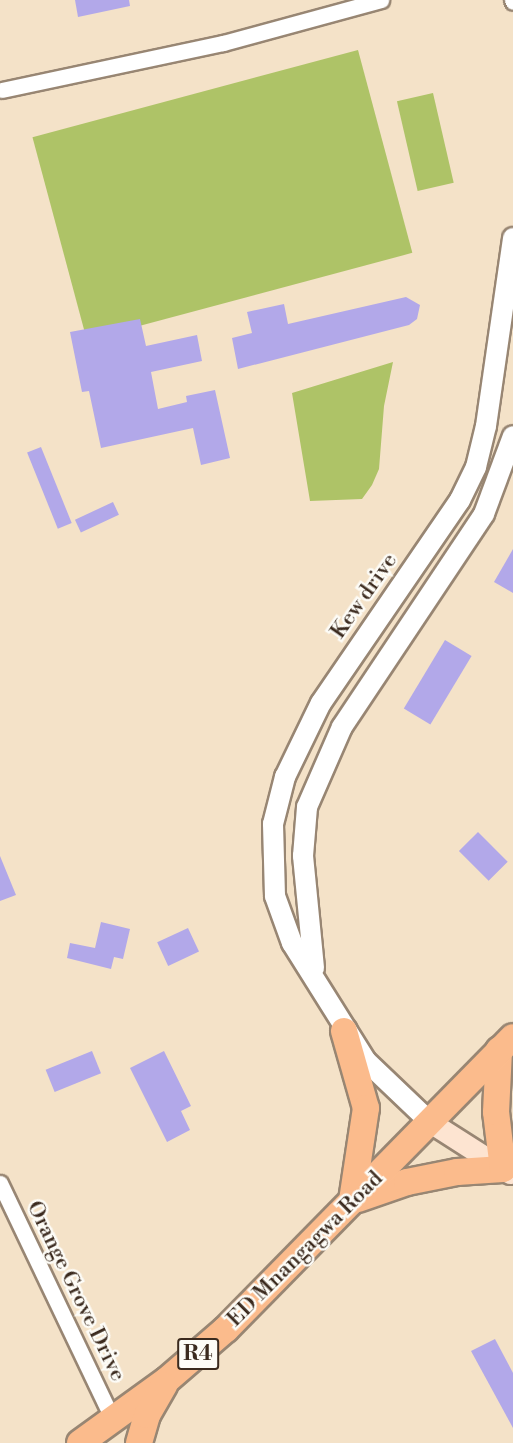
<!DOCTYPE html>
<style>
body{margin:0}
#map{position:relative;width:513px;height:1443px;overflow:hidden;background:#f4e2c8;font-family:"Libre Bodoni",serif}
div>[style]{position:absolute}
.green>*{inset:0;background:#aec367;transform-origin:0 0}
.building>*{inset:0;background:#b2a8e9;transform-origin:0 0}
.roads{filter:drop-shadow(2px 0 #988673) drop-shadow(-2px 0 #988673) drop-shadow(0 2px #988673) drop-shadow(0 -2px #988673)}
.minor>*{height:15px;margin:-7.5px;padding:0 7.5px;transform-origin:7.5px;border-radius:7.5px;background:#fff}
.tertiary>*{height:20px;margin:-10px;padding:0 10px;transform-origin:10px;border-radius:10px;background:#fff}
.secondary>*{height:21px;margin:-10.5px;padding:0 10.5px;transform-origin:10.5px;border-radius:10.5px;background:#fde4d1}
.trunk>*{height:26px;margin:-13px;padding:0 13px;transform-origin:13px;border-radius:13px;background:#fbbb8c}
span{translate:-50% -50%;white-space:nowrap;text-align:center;line-height:1.15;-webkit-text-stroke:5px #fdfcf7;paint-order:stroke}
.shield-label span{padding:2px 4px;background:#fdfcf7;border:2px solid;border-radius:4px;-webkit-text-stroke-width:0}
.shield-label{font-size:21px;color:#3b2a1e;font-weight:700}
.street-label{font-size:22px;color:#3b2a1e}
</style>
<div id="map">
<div class="green">
<i style="left:358px;top:50px;width:210px;height:337px;rotate:75deg"></i>
<i style="left:433px;top:93px;width:92px;height:37px;rotate:77deg"></i>
<i style="clip-path:polygon(393px 362px,384px 406px,379px 469px,372px 485px,362px 499px,310px 501px,292px 393px)"></i>
</div>
<div class="building">
<i style="clip-path:polygon(75px 0,129px 0,130px 6px,78px 17px)"></i>
<i style="clip-path:polygon(406px 297px,420px 305px,417px 319px,409px 325px,238px 369px,232px 338px,252px 333px,247px 312px,284px 304px,288px 324px)"></i>
<i style="clip-path:polygon(140px 319px,146px 346px,197px 335px,202px 361px,151px 372px,158px 409px,187px 402px,186px 396px,215px 390px,230px 458px,201px 465px,193px 428px,101px 448px,89px 391px,82px 392px,70px 332px)"></i>
<i style="left:41px;top:447px;width:82px;height:15px;rotate:68deg"></i>
<i style="left:113px;top:502px;width:14px;height:42px;rotate:65deg"></i>
<i style="clip-path:polygon(513px 549px,513px 593px,494px 582px)"></i>
<i style="left:445px;top:640px;width:31px;height:80px;rotate:31deg"></i>
<i style="left:478px;top:832px;width:42px;height:27px;rotate:45deg"></i>
<i style="clip-path:polygon(0 856px,16px 895px,0 901px)"></i>
<i style="clip-path:polygon(101px 922px,130px 929px,123px 959px,114px 957px,111px 969px,67px 958px,70px 943px,95px 948px)"></i>
<i style="left:188px;top:928px;width:26px;height:34px;rotate:65deg"></i>
<i style="left:92px;top:1051px;width:24px;height:50px;rotate:68deg"></i>
<i style="clip-path:polygon(164px 1051px,191px 1106px,181px 1111px,190px 1130px,167px 1142px,130px 1068px)"></i>
<i style="clip-path:polygon(495px 1339px,513px 1373px,513px 1428px,471px 1351px)"></i>
</div>
<div class="roads">
<div class="minor">
<i style="left:512px;top:0;width:2px;rotate:63deg"></i>
<i style="left:2px;top:90px;width:226px;rotate:-12deg"></i>
<i style="left:223px;top:43px;width:164px;rotate:-15.2deg"></i>
<i style="left:0;top:1183px;width:260px;rotate:64.5deg"></i>
</div>
<div class="tertiary">
<i style="left:314px;top:968px;width:113px;rotate:-95.6deg"></i>
<i style="left:303px;top:856px;width:49px;rotate:-85.3deg"></i>
<i style="left:307px;top:807px;width:87px;rotate:-66.4deg"></i>
<i style="left:342px;top:727px;width:256px;rotate:-56.3deg"></i>
<i style="left:484px;top:514px;width:83px;rotate:-69.6deg"></i>
<i style="left:430px;top:1122px;width:88px;rotate:-136.4deg"></i>
<i style="left:366px;top:1061px;width:139px;rotate:-122.1deg"></i>
<i style="left:292px;top:943px;width:50px;rotate:-109.9deg"></i>
<i style="left:275px;top:896px;width:72px;rotate:-91.6deg"></i>
<i style="left:273px;top:824px;width:49px;rotate:-75.7deg"></i>
<i style="left:285px;top:777px;width:82px;rotate:-64.1deg"></i>
<i style="left:321px;top:703px;width:246px;rotate:-55.6deg"></i>
<i style="left:460px;top:500px;width:37px;rotate:-64deg"></i>
<i style="left:476px;top:467px;width:42px;rotate:-76.3deg"></i>
<i style="left:486px;top:426px;width:190px;rotate:-81.8deg"></i>
</div>
<div class="secondary">
<i style="left:430px;top:1122px;width:95px;rotate:32.5deg"></i>
</div>
<div class="trunk">
<i style="left:344px;top:1031px;width:80px;rotate:74.1deg"></i>
<i style="left:366px;top:1108px;width:94px;rotate:98.6deg"></i>
<i style="left:358px;top:1199px;width:52px;rotate:-19.1deg"></i>
<i style="left:407px;top:1182px;width:51px;rotate:-11.3deg"></i>
<i style="left:457px;top:1172px;width:46px;rotate:-3.7deg"></i>
<i style="left:503px;top:1169px;width:57px;rotate:-97deg"></i>
<i style="left:496px;top:1112px;width:62px;rotate:-87.2deg"></i>
<i style="left:80px;top:1443px;width:107px;rotate:-35.9deg"></i>
<i style="left:167px;top:1380px;width:78px;rotate:-40.8deg"></i>
<i style="left:226px;top:1329px;width:409px;rotate:-45.5deg"></i>
<i style="left:139px;top:1443px;width:29px;rotate:-74deg"></i>
<i style="left:147px;top:1415px;width:34px;rotate:-60deg"></i>
</div>
</div>
<div class="shield-label">
<span style="left:198px;top:1354px">R4</span>
</div>
<div class="street-label">
<span style="left:364px;top:596px;rotate:-55deg">Kew drive</span>
<span style="left:305px;top:1249px;rotate:-45deg">ED Mnangagwa Road</span>
<span style="left:76px;top:1291px;rotate:64deg">Orange Grove Drive</span>
</div>
</div>
